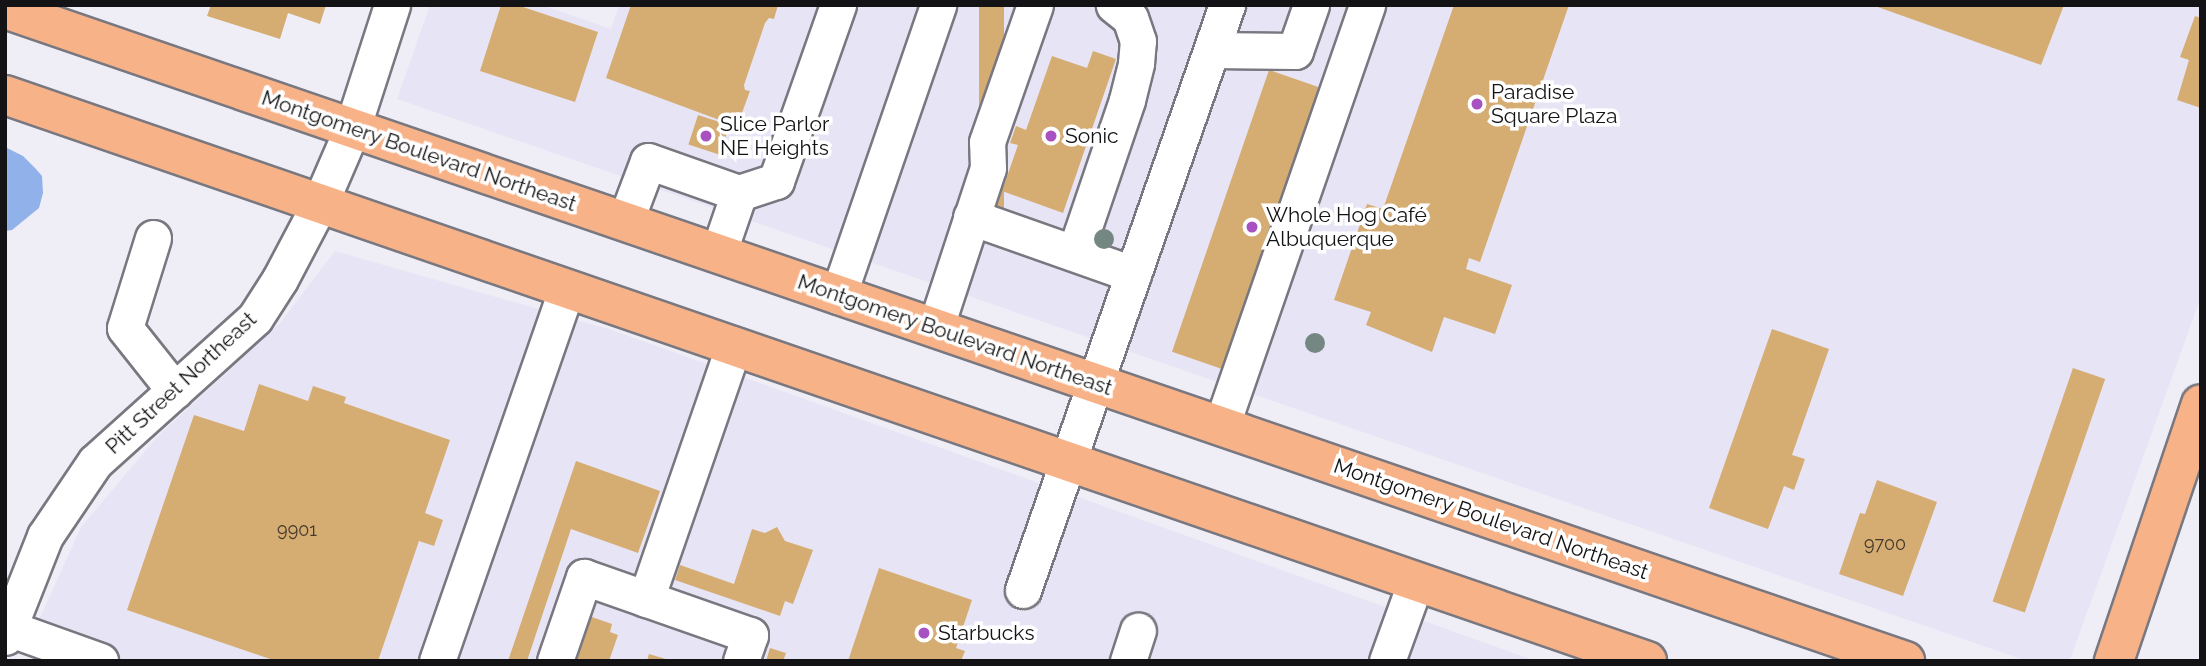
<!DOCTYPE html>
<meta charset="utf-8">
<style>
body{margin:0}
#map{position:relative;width:2206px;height:666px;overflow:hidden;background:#efeef6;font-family:Raleway,sans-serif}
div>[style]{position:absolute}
.built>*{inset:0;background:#e7e5f5}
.water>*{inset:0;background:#90b1e9}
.building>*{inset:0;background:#d5ac72;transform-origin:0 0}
.roads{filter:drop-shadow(2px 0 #797880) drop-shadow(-2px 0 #797880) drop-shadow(0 2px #797880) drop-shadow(0 -2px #797880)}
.minor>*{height:35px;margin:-17.5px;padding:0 17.5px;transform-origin:17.5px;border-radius:17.5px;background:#fff}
.major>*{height:38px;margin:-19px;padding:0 19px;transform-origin:19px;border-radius:19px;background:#f8b288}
.trees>*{width:20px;height:20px;margin:-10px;border-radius:50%;background:#758782}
.dots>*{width:19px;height:19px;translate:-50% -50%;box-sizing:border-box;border:4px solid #fff;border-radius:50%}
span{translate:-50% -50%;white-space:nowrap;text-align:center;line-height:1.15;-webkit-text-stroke:7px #fff;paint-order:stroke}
.number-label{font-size:18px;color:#44392c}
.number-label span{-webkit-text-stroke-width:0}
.poi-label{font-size:21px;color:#131315}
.left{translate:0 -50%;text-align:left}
.street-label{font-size:21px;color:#131315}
.frame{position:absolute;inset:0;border:7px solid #131315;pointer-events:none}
</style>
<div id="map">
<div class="built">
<i style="clip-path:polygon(430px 5px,542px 5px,611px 29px,619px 5px,2201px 5px,2201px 297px,2071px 657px,2064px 661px,2027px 661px,397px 99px)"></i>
<i style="clip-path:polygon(335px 251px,612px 330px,1536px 661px,72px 661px,27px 646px,81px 527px,158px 436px,280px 323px)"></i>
</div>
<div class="water">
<i style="clip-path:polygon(5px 147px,23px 156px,35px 168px,42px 176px,43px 193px,39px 208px,12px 230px,5px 231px)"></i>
</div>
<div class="building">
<i style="clip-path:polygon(211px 5px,326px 5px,320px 24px,288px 13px,280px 39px,207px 16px)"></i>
<i style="clip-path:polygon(501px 5px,517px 5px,598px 32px,575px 102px,480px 71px)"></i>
<i style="clip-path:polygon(631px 5px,778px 5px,774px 19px,769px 18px,765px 23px,744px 85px,745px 90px,750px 91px,739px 121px,735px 120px,733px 125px,606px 78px)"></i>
<i style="left:979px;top:5px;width:25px;height:218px"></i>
<i style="clip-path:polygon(1454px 5px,1569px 5px,1480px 262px,1469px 258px,1466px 269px,1512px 285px,1495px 334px,1444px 317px,1432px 352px,1366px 325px,1371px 312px,1334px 300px,1367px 204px,1383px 209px)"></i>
<i style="clip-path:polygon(1872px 5px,2064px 5px,2041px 65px)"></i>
<i style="clip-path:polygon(2195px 16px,2201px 18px,2201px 108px,2177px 100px,2189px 60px,2180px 57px)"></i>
<i style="clip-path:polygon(1093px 51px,1116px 59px,1063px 213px,1002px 191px,1018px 145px,1010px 143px,1016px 126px,1026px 130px,1052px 56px,1087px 68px)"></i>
<i style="left:1269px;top:70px;width:69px;height:298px;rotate:19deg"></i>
<i style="left:698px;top:115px;width:33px;height:31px;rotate:18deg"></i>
<i style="clip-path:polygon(1772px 329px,1829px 349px,1792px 455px,1805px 459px,1794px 490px,1784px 486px,1768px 529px,1709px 508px)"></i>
<i style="left:2073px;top:368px;width:34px;height:247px;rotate:19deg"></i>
<i style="clip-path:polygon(259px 384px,308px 401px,313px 386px,346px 397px,344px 403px,450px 440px,425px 513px,443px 520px,434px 546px,419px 541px,378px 661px,276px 661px,127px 610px,194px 415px,244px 431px)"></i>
<i style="clip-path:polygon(576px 461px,660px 491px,638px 553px,571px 529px,527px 661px,508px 661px)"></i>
<i style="clip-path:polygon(1877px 480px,1937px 502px,1903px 596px,1839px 574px,1860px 513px,1865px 514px)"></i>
<i style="clip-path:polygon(777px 527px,785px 541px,813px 550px,793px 604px,785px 601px,780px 616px,675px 580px,680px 565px,734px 584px,752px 529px,765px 533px)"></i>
<i style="clip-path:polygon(879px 568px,972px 600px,956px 648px,965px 651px,961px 661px,848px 661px)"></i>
<i style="clip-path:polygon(589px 616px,612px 624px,610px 632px,618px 635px,609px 661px,567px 661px,580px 621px,587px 623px)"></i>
<i style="clip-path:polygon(770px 648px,786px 653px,783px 661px,766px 661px)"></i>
<i style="clip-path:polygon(649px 654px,669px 660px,669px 661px,647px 661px)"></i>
</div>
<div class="roads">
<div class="minor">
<i style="left:1212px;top:50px;width:83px;rotate:0.7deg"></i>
<i style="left:1295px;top:51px;width:49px;rotate:-70.8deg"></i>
<i style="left:971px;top:217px;width:172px;rotate:19.4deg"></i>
<i style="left:625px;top:222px;width:65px;rotate:-69.3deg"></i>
<i style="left:648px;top:161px;width:96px;rotate:19.4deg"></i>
<i style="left:153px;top:238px;width:94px;rotate:107.3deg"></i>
<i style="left:125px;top:328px;width:80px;rotate:51.6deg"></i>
<i style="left:1075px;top:253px;width:162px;rotate:-71.2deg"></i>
<i style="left:1127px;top:100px;width:38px;rotate:-76deg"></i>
<i style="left:1136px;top:63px;width:22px;rotate:-85deg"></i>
<i style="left:1138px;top:41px;width:24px;rotate:-109deg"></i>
<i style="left:1130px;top:18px;width:21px;rotate:-141deg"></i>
<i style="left:718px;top:254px;width:65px;rotate:-71deg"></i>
<i style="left:739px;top:193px;width:39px;rotate:-18deg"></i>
<i style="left:776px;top:181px;width:187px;rotate:-70.6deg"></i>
<i style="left:838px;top:296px;width:308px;rotate:-71deg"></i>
<i style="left:935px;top:329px;width:169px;rotate:-71.8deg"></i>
<i style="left:988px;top:168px;width:26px;rotate:-92deg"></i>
<i style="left:987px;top:142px;width:145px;rotate:-70.7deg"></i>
<i style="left:1221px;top:427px;width:447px;rotate:-70.9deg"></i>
<i style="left:1023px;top:590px;width:620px;rotate:-70.78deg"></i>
<i style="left:646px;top:599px;width:269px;rotate:-70.9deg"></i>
<i style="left:8px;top:628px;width:98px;rotate:19.7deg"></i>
<i style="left:5px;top:637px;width:109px;rotate:-68.4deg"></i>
<i style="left:45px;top:536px;width:89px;rotate:-56deg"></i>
<i style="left:95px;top:462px;width:215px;rotate:-42deg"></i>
<i style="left:255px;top:318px;width:46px;rotate:-57.3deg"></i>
<i style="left:280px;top:279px;width:86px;rotate:-62.2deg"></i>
<i style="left:320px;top:203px;width:81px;rotate:-66.6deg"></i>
<i style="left:352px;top:129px;width:130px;rotate:-72.1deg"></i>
<i style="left:437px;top:661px;width:395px;rotate:-70.8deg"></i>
<i style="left:555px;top:661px;width:89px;rotate:-71deg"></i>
<i style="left:584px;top:577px;width:176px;rotate:19.3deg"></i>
<i style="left:750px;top:635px;width:28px;rotate:109deg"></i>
<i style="left:1128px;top:661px;width:32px;rotate:-72deg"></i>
<i style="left:1387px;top:661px;width:85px;rotate:-70.1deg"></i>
</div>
<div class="major">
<i style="left:5px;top:9px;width:2009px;rotate:18.94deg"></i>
<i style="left:5px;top:95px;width:1737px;rotate:19.02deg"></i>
<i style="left:2114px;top:661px;width:271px;rotate:-71.3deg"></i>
</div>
</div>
<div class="trees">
<i style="left:1104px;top:239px"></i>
<i style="left:1315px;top:343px"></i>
</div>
<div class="dots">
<i style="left:1477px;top:104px;background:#a752c0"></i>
<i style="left:706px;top:136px;background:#a752c0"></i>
<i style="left:1051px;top:136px;background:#a752c0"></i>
<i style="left:1252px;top:227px;background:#a752c0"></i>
<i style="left:924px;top:633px;background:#a752c0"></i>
</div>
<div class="number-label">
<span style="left:297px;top:530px">9901</span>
<span style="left:1885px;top:544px">9700</span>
</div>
<div class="poi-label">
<span class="left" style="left:1491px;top:104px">Paradise<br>Square Plaza</span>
<span class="left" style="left:720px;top:136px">Slice Parlor<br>NE Heights</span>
<span class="left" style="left:1065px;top:136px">Sonic</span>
<span class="left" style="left:1266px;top:227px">Whole Hog Café<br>Albuquerque</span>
<span class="left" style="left:938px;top:633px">Starbucks</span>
</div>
<div class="street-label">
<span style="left:419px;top:151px;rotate:19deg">Montgomery Boulevard Northeast</span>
<span style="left:955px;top:335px;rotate:19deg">Montgomery Boulevard Northeast</span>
<span style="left:181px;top:383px;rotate:-43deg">Pitt Street Northeast</span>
<span style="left:1491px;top:519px;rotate:19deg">Montgomery Boulevard Northeast</span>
</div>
<div class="frame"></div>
</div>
